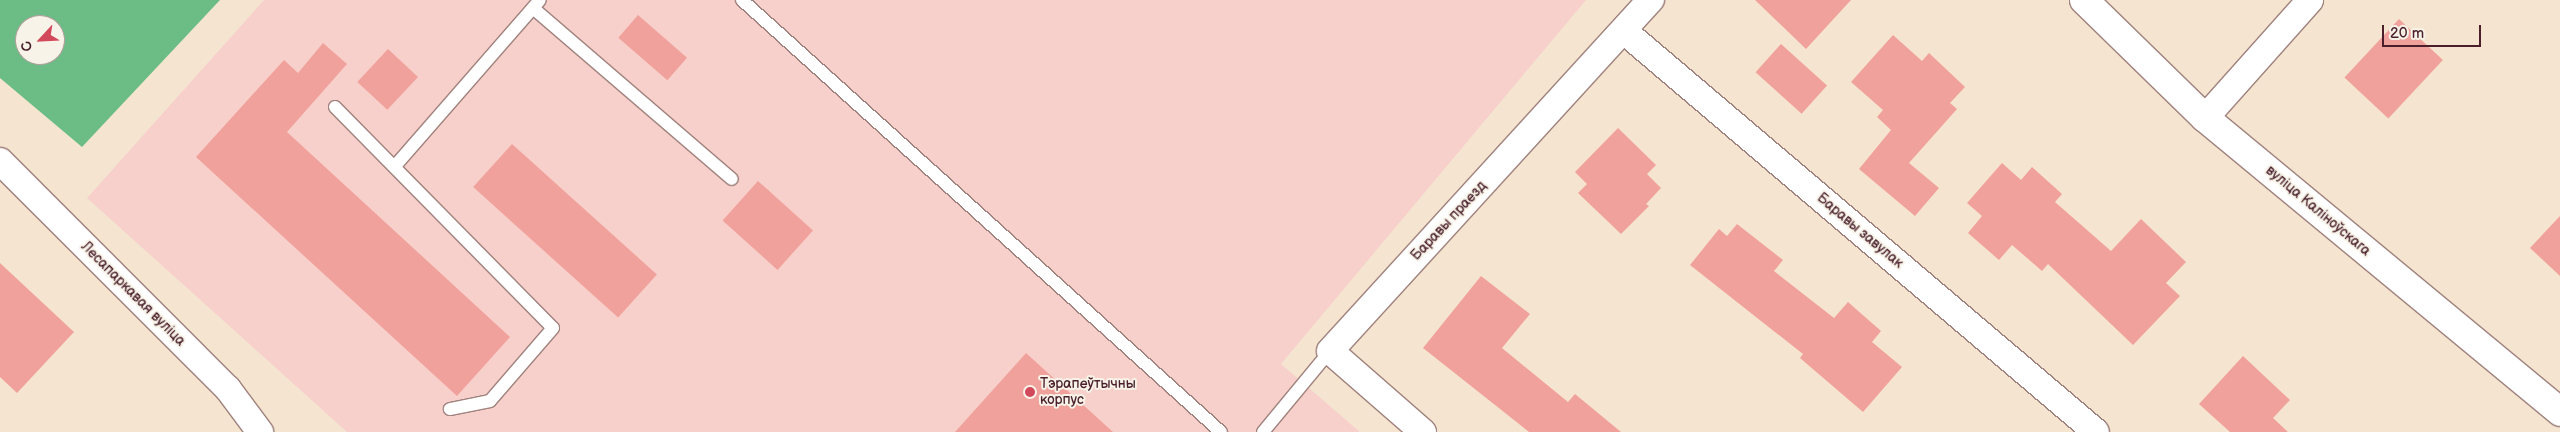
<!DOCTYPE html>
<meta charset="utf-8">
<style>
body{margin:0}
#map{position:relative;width:2560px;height:432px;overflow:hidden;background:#f5e5d0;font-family:"Balsamiq Sans",sans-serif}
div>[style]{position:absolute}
.built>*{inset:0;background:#f7d0cb}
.forest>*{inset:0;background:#6cbc86}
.building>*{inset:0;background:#f1a19b;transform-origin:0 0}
.roads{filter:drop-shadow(1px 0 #a0827e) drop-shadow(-1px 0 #a0827e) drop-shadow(0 1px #a0827e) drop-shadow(0 -1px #a0827e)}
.service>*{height:12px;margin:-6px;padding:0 6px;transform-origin:6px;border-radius:6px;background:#fff}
.minor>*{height:26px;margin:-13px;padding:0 13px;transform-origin:13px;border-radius:13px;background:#fff}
.tertiary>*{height:28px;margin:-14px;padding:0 14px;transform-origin:14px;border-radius:14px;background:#fff}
.dots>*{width:14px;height:14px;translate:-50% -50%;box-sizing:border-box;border:2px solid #f7f3e8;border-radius:50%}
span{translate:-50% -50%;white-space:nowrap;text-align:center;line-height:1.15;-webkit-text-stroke:4px #f7f3e8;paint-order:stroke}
.street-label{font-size:14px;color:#4a1f2b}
.poi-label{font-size:14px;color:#4a1f2b}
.left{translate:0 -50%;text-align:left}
.north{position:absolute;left:15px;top:15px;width:50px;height:50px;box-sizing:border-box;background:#f7f3e8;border:1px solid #b29e9c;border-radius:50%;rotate:245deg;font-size:14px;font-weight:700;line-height:20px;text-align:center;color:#4a1f2b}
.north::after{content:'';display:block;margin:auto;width:18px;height:22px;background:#d1495b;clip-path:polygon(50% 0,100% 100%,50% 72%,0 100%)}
.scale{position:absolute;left:2382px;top:25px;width:99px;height:22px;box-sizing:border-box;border:2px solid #4a1f2b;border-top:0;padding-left:6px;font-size:15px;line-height:18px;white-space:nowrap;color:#4a1f2b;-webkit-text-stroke:4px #f7f3e8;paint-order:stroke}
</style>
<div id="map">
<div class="built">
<i style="clip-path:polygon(264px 0,1586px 0,1281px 364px,1360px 432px,347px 432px,87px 198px)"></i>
</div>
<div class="forest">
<i style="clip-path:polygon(evenodd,0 0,220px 0,82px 147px,0 78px,0 0,25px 25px,55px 25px,55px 55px,25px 55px,25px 25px)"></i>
</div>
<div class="building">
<i style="clip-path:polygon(1755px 0,1851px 0,1806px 49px)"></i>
<i style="left:638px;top:15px;width:65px;height:30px;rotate:41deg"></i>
<i style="left:2399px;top:19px;width:60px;height:80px;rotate:43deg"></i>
<i style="clip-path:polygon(1893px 35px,1922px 61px,1929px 53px,1965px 87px,1950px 103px,1957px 109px,1909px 163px,1939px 188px,1915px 216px,1859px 169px,1891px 130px,1877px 117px,1883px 110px,1851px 82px)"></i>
<i style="clip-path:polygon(323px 43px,347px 64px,287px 132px,510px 337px,457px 396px,196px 157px,284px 60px,298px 73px)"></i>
<i style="left:1781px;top:44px;width:62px;height:38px;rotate:42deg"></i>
<i style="left:388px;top:49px;width:41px;height:45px;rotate:43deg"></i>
<i style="clip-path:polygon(1618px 128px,1656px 165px,1647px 174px,1661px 188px,1646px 204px,1649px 206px,1621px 234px,1578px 193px,1587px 184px,1575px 172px)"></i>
<i style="left:512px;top:144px;width:195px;height:58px;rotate:42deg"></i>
<i style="clip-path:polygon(2002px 163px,2021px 180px,2032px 167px,2062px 194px,2055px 202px,2111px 251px,2141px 219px,2186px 262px,2166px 283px,2180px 296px,2133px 345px,2048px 264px,2042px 271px,2012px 245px,1999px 260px,1968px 233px,1982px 216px,1967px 203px)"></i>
<i style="left:758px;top:181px;width:74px;height:53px;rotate:42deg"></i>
<i style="clip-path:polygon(2560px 216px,2560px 276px,2530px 248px)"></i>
<i style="clip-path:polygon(1737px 224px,1783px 260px,1774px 271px,1834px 318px,1848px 302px,1881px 331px,1872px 342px,1902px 367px,1863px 412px,1800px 358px,1803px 354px,1690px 265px,1719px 229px,1727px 236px)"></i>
<i style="clip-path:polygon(0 263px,74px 332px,17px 393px,0 377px)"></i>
<i style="clip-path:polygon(1481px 276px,1530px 314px,1502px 348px,1568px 402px,1575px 394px,1621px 432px,1529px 432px,1423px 348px)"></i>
<i style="clip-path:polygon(1026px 353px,1113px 432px,955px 432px)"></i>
<i style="clip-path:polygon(2243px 356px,2290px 400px,2273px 418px,2288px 432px,2230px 432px,2199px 404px)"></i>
</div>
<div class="roads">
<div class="service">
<i style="left:742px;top:0;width:645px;rotate:42.05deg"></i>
<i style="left:533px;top:8px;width:262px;rotate:40.7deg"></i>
<i style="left:335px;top:107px;width:310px;rotate:45.4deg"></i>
<i style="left:553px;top:328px;width:96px;rotate:130.8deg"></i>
<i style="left:490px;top:401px;width:41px;rotate:168.7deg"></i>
<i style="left:395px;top:166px;width:220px;rotate:-48.9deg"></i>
<i style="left:1263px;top:432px;width:105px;rotate:-50.4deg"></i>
</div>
<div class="minor">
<i style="left:1624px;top:31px;width:619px;rotate:40.35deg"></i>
<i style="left:2205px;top:118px;width:158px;rotate:-48.3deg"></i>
<i style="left:0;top:161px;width:322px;rotate:45deg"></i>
<i style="left:228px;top:389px;width:54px;rotate:53.3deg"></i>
<i style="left:1423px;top:432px;width:123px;rotate:-138.9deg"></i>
<i style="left:1330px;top:351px;width:476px;rotate:-47.6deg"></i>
</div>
<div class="tertiary">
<i style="left:2084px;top:0;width:169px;rotate:44.3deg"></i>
<i style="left:2205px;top:118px;width:461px;rotate:39.6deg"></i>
</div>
</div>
<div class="dots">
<i style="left:1030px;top:392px;background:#d1495b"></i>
</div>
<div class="street-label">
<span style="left:2318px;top:211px;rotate:40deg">вуліца Каліноўскага</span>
<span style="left:1449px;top:221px;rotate:-47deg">Баравы праезд</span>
<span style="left:1860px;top:231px;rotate:40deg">Баравы завулак</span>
<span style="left:133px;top:294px;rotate:45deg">Лесапаркавая вуліца</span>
</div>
<div class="poi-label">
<span class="left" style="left:1040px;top:392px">Тэрапеўтычны<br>корпус</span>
</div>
<div class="north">С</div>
<div class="scale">20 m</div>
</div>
